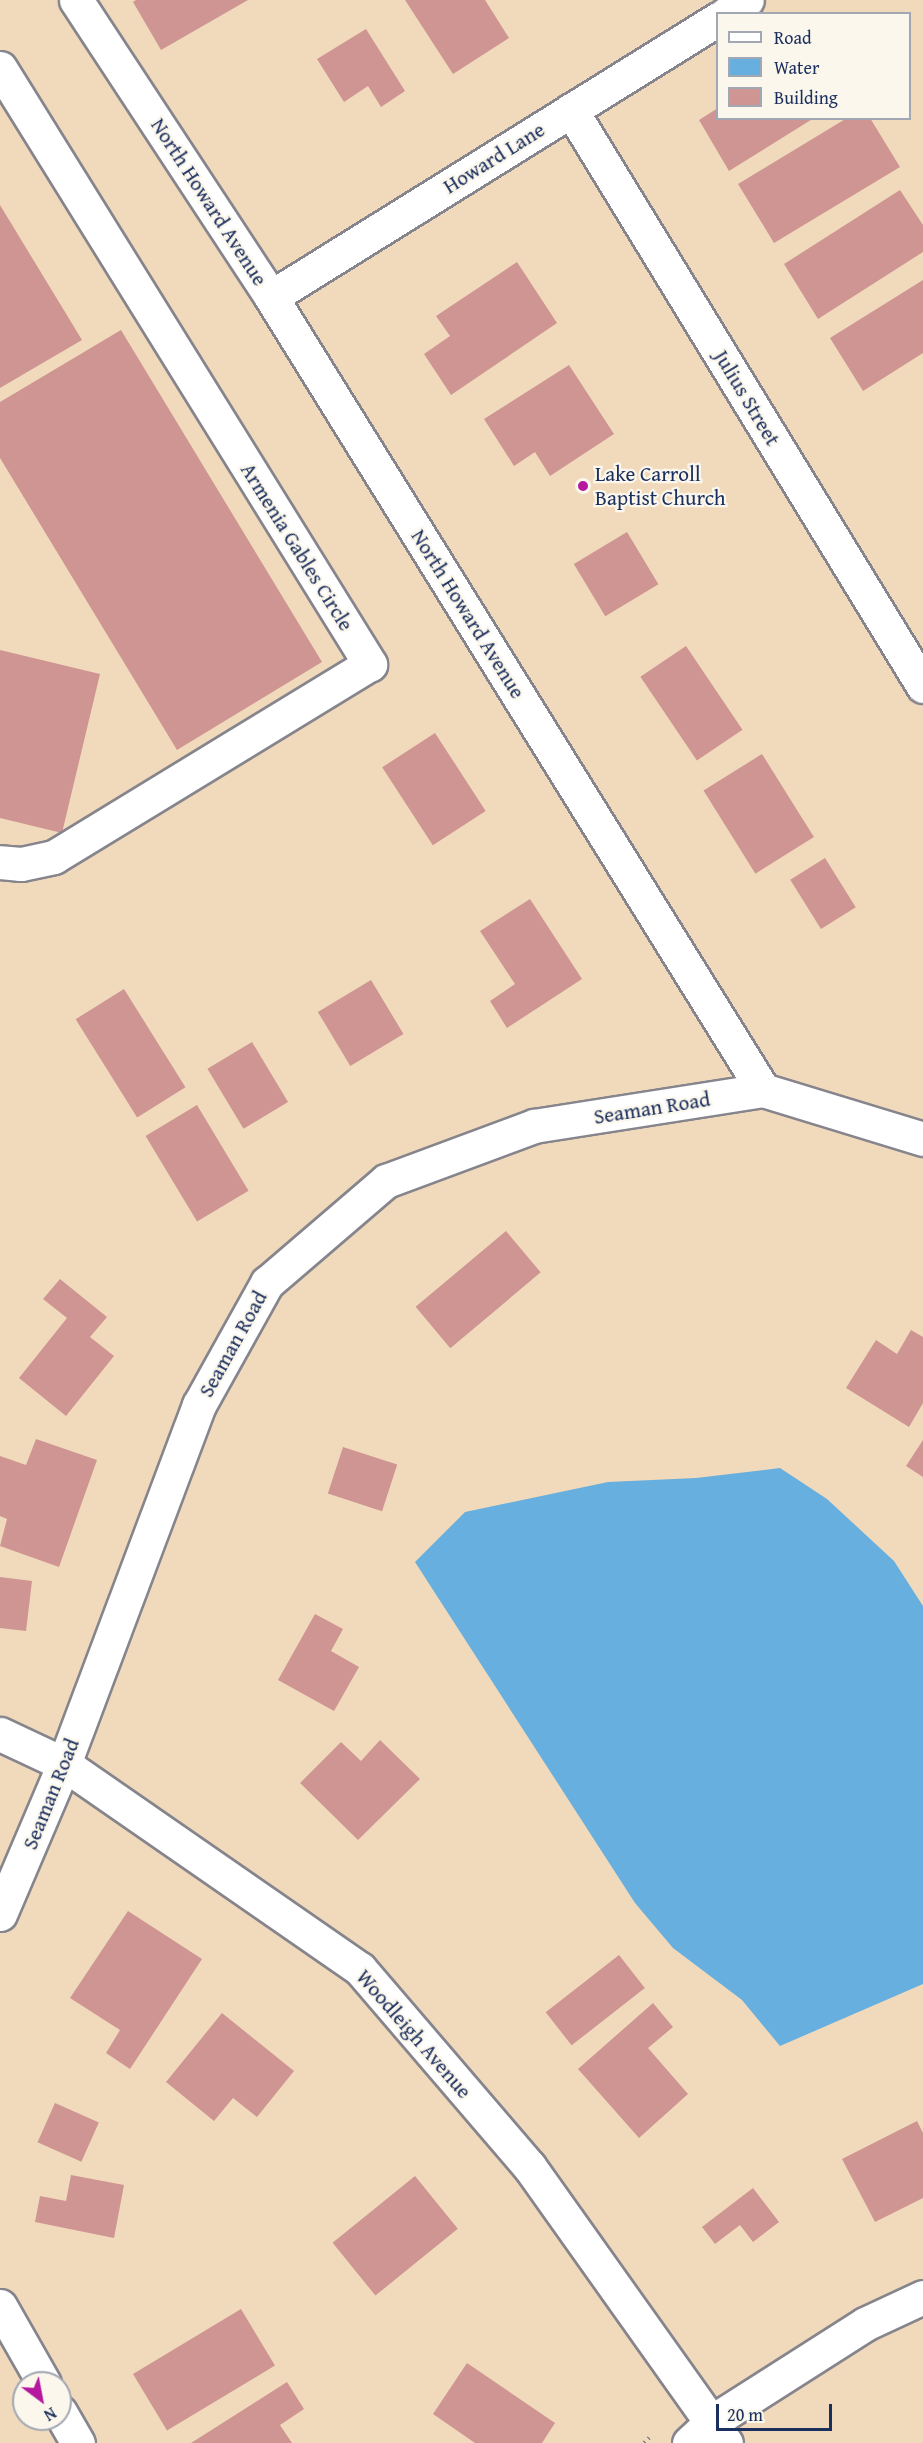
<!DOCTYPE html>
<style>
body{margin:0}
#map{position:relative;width:923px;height:2443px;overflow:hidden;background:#f1dabb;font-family:"Gentium Book Plus",serif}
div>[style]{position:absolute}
.water>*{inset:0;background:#67afde}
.building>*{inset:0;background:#ce9593;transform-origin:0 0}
.path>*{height:4px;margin-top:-2px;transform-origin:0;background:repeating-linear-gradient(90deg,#86848c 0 1.5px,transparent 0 6px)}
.roads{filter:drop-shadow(2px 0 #86848c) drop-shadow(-2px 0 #86848c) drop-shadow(0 2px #86848c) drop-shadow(0 -2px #86848c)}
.minor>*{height:33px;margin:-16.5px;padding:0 16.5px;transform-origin:16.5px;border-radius:16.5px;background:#fff}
.dots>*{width:16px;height:16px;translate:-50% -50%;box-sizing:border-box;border:3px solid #fbf7ec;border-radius:50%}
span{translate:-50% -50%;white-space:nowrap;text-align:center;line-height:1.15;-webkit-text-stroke:4.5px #fbf7ec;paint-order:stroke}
.street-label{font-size:21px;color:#1b2f5e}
.poi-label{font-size:21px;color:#1b2f5e}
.left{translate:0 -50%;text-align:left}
.legend{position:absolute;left:716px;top:12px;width:195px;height:108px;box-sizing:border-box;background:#fbf7ec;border:2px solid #a1a7b3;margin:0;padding:8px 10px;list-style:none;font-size:18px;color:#1b2f5e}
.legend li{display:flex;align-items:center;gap:12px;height:30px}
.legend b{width:30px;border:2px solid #a1a7b3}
.north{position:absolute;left:12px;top:2371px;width:60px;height:60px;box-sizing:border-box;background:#fbf7ec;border:2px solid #a1a7b3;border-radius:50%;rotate:148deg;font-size:16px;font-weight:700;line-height:24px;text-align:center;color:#1b2f5e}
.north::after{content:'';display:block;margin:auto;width:21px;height:27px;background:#b5179e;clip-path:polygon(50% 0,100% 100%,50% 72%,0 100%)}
.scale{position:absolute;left:716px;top:2404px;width:116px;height:27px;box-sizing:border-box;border:3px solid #1b2f5e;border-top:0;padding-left:8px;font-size:18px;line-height:21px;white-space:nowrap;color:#1b2f5e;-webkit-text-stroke:4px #fbf7ec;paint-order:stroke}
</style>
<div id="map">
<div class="water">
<i style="clip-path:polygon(780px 1468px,827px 1499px,894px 1561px,923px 1606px,923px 1984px,780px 2046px,742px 2000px,673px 1948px,635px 1903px,415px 1562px,465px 1512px,608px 1482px,696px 1478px)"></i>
</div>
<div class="building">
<i style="clip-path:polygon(136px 0,248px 0,161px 50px,133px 2px)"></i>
<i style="clip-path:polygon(405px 0,485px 0,509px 38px,453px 74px)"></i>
<i style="clip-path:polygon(366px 29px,405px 91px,381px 107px,368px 86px,344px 102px,317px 59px)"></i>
<i style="clip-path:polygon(718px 108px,718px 118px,814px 118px,729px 171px,699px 120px)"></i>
<i style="clip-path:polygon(847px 118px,870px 118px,900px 167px,774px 243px,738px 184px)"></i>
<i style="clip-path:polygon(900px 190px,923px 225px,923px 252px,818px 319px,784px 264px)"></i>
<i style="clip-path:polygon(0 205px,82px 340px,0 388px)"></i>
<i style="clip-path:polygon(517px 262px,557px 323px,451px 395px,424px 354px,450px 336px,436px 316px)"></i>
<i style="clip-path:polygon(923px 280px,923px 353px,863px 391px,830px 338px)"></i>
<i style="clip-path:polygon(121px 330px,322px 662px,177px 750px,0 458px,0 402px)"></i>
<i style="clip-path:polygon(569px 365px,614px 434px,550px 476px,535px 452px,514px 466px,484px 419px)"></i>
<i style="left:627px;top:532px;width:61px;height:62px;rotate:59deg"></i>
<i style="left:686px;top:646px;width:101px;height:55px;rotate:56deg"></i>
<i style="clip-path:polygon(0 650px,100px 674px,62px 833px,0 818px)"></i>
<i style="left:435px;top:733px;width:93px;height:63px;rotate:57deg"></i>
<i style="left:762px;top:754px;width:98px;height:69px;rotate:58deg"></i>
<i style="left:825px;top:858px;width:58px;height:41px;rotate:58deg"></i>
<i style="clip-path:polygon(530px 899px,582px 979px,507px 1028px,490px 1001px,515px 984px,480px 931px)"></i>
<i style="left:371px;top:980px;width:63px;height:62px;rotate:59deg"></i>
<i style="left:124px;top:989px;width:116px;height:57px;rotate:58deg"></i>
<i style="left:252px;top:1042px;width:70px;height:52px;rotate:59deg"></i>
<i style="left:197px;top:1105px;width:100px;height:60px;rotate:59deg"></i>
<i style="left:506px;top:1231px;width:54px;height:118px;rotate:50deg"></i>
<i style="clip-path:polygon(60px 1279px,107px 1317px,90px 1337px,114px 1356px,66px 1416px,19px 1378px,67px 1318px,43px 1299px)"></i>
<i style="clip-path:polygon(911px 1330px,923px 1337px,923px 1403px,909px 1427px,846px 1388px,876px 1340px,897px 1354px)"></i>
<i style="clip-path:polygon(36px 1439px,97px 1460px,59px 1567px,0 1546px,7px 1519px,0 1516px,0 1456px,26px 1465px)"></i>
<i style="clip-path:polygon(923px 1440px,923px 1477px,906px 1466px)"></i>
<i style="left:343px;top:1447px;width:57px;height:49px;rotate:18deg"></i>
<i style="clip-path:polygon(0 1577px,32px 1581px,26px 1631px,0 1628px)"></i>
<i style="clip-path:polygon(315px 1614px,343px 1629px,331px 1651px,359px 1667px,334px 1711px,278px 1680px)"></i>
<i style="clip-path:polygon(380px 1740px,420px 1779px,358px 1840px,300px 1783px,341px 1742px,361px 1761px)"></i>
<i style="clip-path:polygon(128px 1911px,202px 1959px,130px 2069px,106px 2053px,120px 2030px,70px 1998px)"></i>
<i style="left:619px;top:1955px;width:42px;height:93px;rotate:52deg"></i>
<i style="clip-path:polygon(653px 2003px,673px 2027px,648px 2048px,688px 2094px,639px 2138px,578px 2069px)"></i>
<i style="clip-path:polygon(222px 2013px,294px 2071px,257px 2117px,233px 2098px,214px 2121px,166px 2082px)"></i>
<i style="left:55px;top:2103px;width:48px;height:43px;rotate:24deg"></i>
<i style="clip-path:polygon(917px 2121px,923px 2133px,923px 2198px,875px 2222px,842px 2159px)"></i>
<i style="clip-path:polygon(71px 2175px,124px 2185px,114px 2238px,35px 2222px,40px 2196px,66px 2201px)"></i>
<i style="left:415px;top:2176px;width:68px;height:106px;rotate:51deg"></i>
<i style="clip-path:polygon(753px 2188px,779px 2222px,753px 2242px,740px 2225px,715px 2244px,702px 2227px)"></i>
<i style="left:241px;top:2309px;width:66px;height:126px;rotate:59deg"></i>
<i style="clip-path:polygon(467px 2363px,555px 2423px,542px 2443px,475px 2443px,433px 2414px)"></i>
<i style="clip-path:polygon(287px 2382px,304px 2409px,280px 2425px,292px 2443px,191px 2443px)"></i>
</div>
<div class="path">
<i style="left:644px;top:2443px;width:11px;rotate:-45deg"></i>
</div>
<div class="roads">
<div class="minor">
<i style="left:76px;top:0;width:355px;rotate:56.7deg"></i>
<i style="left:271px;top:297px;width:933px;rotate:58.18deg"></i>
<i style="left:763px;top:1090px;width:167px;rotate:17deg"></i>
<i style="left:726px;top:14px;width:25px;rotate:-34deg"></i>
<i style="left:0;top:68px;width:702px;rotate:58.17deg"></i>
<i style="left:370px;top:664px;width:370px;rotate:148.6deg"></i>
<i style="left:54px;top:857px;width:34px;rotate:168deg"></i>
<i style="left:21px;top:864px;width:21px;rotate:-175deg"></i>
<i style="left:571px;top:110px;width:675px;rotate:58.57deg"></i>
<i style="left:271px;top:297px;width:526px;rotate:-31.88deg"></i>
<i style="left:0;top:1734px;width:71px;rotate:25.1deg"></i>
<i style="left:64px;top:1764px;width:360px;rotate:34.7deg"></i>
<i style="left:360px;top:1969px;width:260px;rotate:49.4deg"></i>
<i style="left:529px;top:2166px;width:340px;rotate:54.6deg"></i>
<i style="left:0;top:1914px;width:163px;rotate:-66.9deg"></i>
<i style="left:64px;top:1764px;width:384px;rotate:-69.4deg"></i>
<i style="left:199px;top:1405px;width:140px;rotate:-60.9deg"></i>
<i style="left:267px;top:1283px;width:157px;rotate:-40.6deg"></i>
<i style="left:386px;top:1181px;width:158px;rotate:-20.4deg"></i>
<i style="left:534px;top:1126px;width:232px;rotate:-8.9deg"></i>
<i style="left:0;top:2306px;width:89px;rotate:60.3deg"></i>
<i style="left:60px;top:2412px;width:36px;rotate:60deg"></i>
<i style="left:689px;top:2443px;width:33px;rotate:-43deg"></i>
<i style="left:713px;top:2421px;width:180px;rotate:-32.5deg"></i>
<i style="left:865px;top:2324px;width:64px;rotate:-25deg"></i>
</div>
</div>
<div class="dots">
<i style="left:583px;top:486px;background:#b5179e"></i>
</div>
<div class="street-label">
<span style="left:494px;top:158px;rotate:-32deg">Howard Lane</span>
<span style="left:209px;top:202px;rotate:57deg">North Howard Avenue</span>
<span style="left:747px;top:398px;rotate:59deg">Julius Street</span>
<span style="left:297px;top:547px;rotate:58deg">Armenia Gables Circle</span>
<span style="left:468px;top:614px;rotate:58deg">North Howard Avenue</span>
<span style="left:652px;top:1108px;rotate:-9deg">Seaman Road</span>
<span style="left:233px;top:1344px;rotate:-61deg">Seaman Road</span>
<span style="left:51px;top:1794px;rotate:-68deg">Seaman Road</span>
<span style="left:414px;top:2034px;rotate:49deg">Woodleigh Avenue</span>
</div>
<div class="poi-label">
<span class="left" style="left:595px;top:486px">Lake Carroll<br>Baptist Church</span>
</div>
<ul class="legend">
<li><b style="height:8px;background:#fff"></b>Road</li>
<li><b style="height:16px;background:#67afde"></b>Water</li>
<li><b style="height:16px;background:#ce9593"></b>Building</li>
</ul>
<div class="north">N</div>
<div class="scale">20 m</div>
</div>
